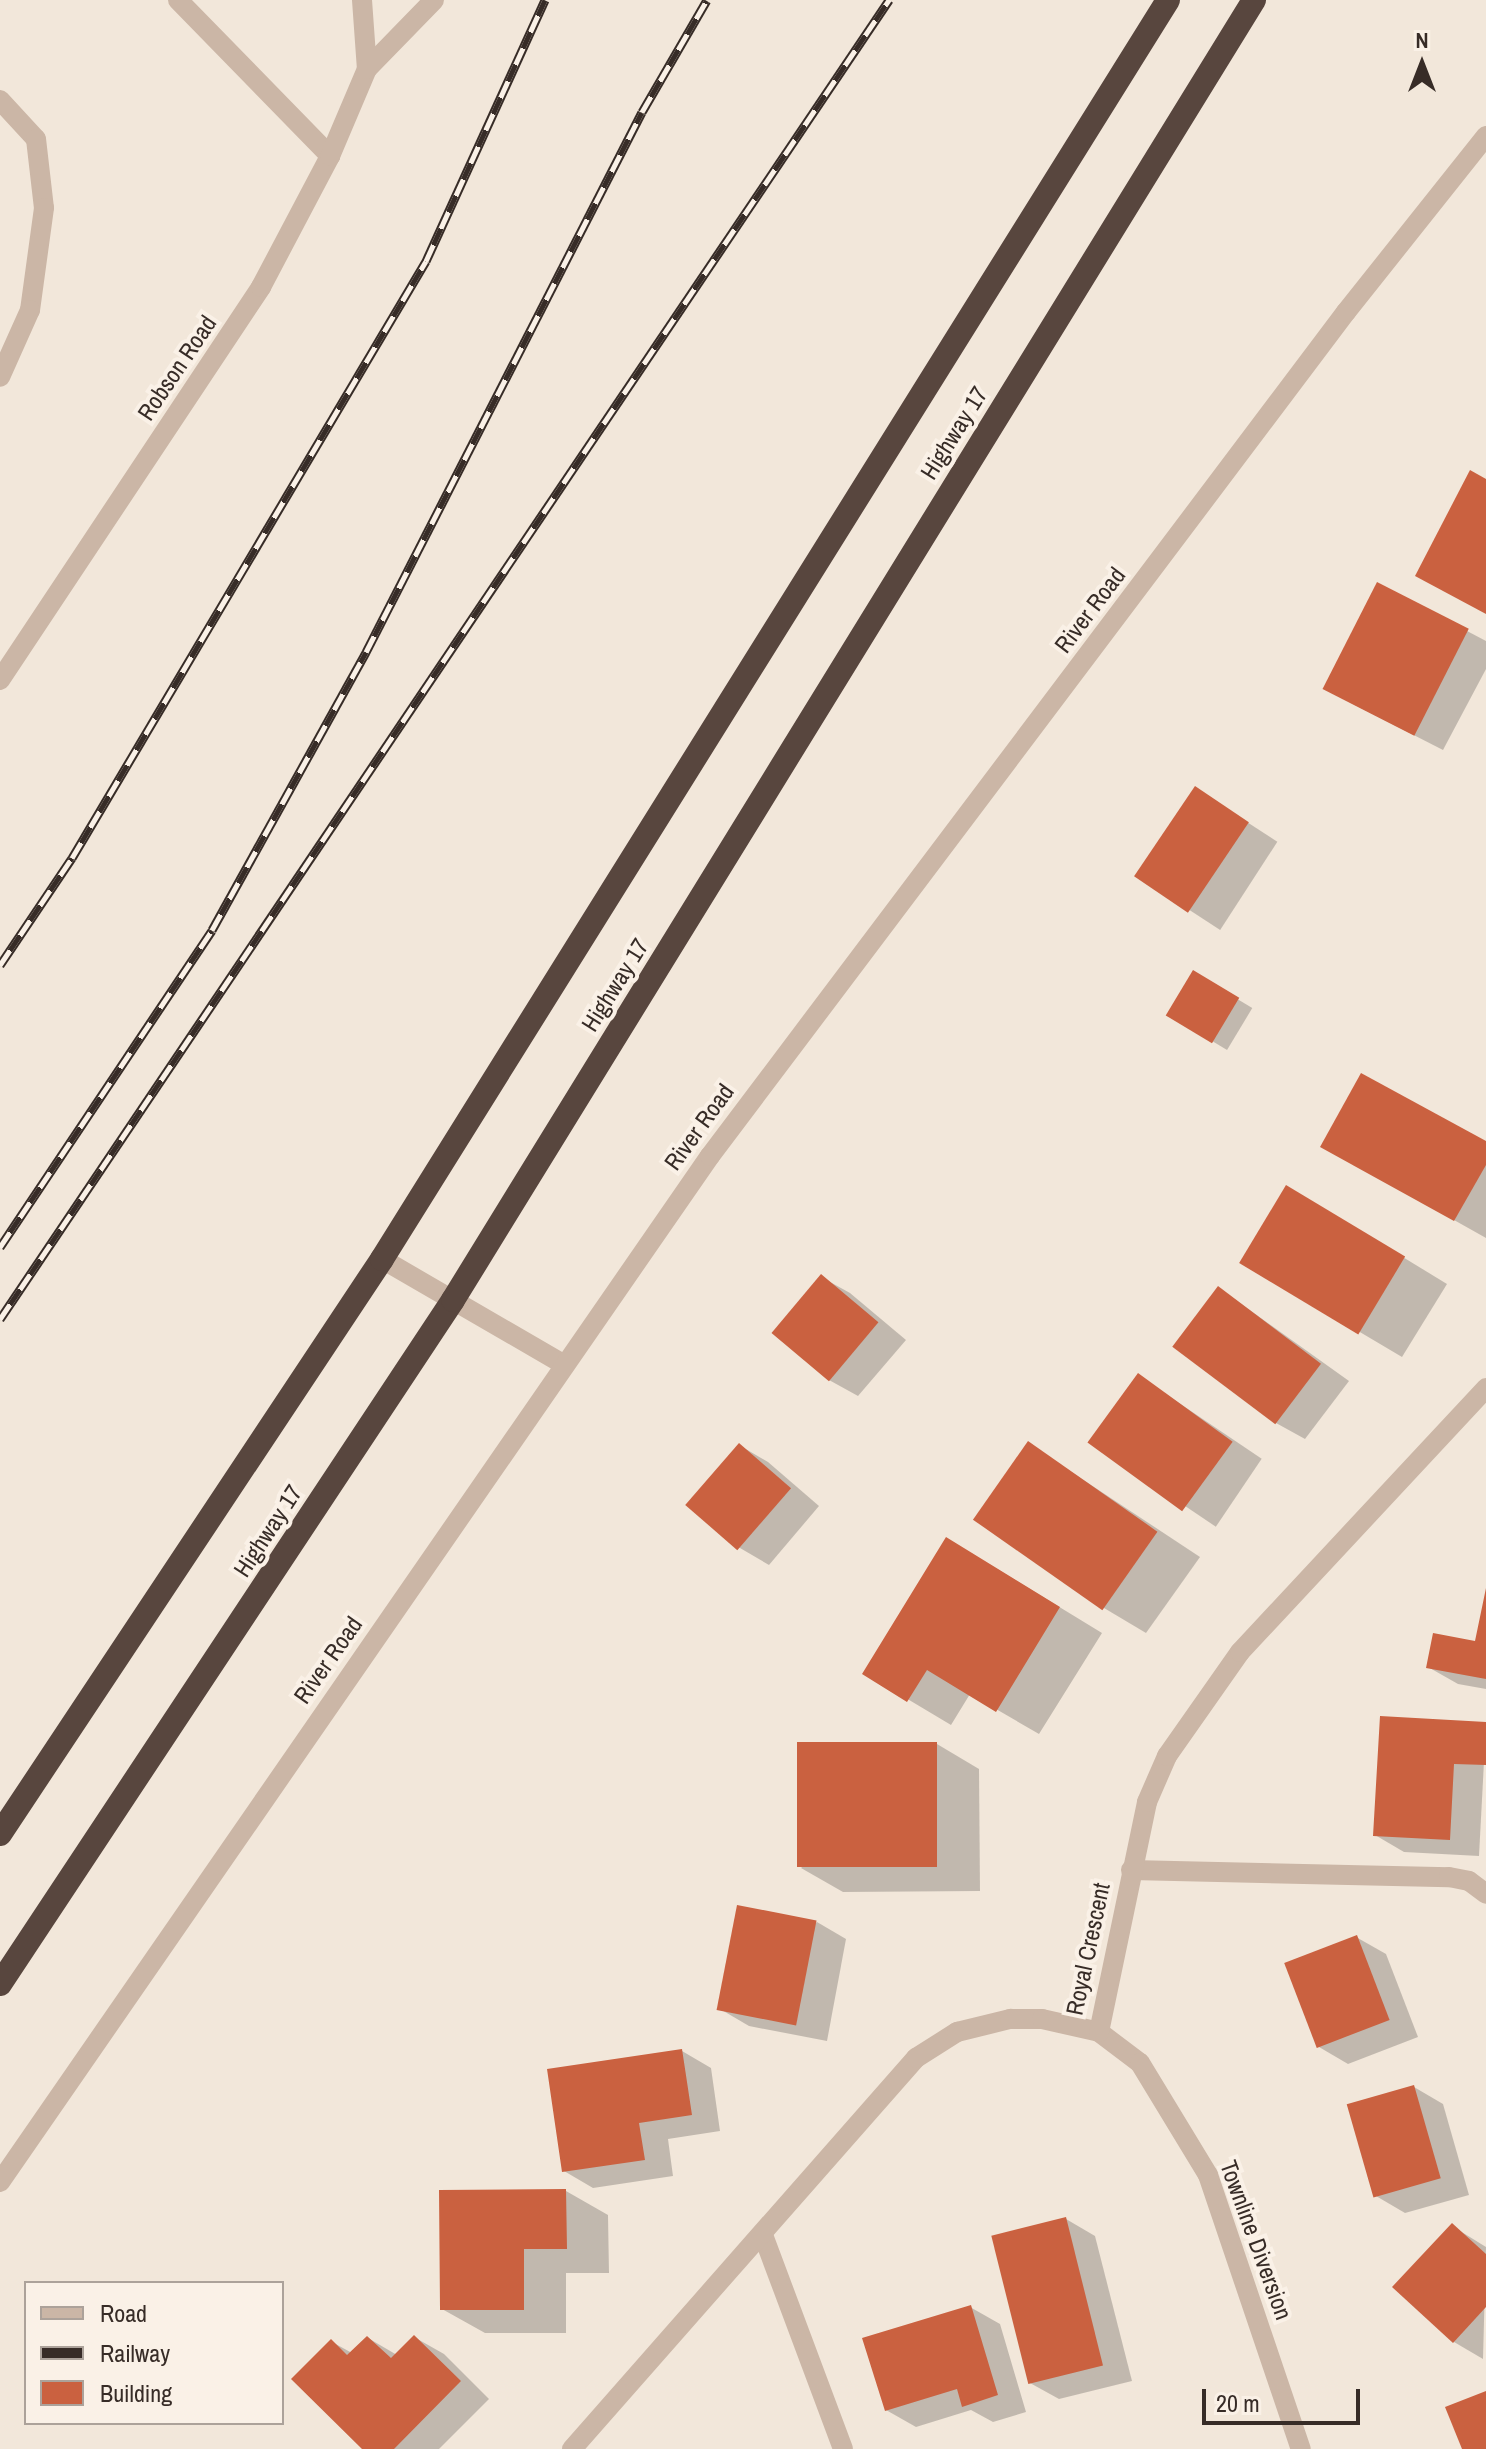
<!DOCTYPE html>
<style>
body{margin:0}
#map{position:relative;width:1486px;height:2449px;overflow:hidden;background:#f2e7da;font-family:"Archivo Narrow",sans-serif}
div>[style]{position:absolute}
.shadow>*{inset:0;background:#0003;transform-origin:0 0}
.building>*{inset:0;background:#ca6140;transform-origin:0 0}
.service>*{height:20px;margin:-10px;padding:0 10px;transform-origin:10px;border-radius:10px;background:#cbb6a6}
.minor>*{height:20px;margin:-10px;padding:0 10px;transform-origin:10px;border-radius:10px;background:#cbb6a6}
.tertiary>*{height:20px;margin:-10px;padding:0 10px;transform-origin:10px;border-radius:10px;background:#cbb6a6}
.motorway>*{height:24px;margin:-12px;padding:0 12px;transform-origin:12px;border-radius:12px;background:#58463e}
.rail>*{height:9px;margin-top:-4.5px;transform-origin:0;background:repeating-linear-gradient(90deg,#faf1e7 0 18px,#372c27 0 36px);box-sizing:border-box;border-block:2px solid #372c27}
span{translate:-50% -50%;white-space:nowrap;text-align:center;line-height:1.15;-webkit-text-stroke:8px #faf1e7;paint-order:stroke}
.street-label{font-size:24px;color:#372c27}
.legend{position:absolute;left:24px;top:2281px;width:260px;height:144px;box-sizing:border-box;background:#faf1e7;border:2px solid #aca29a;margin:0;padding:10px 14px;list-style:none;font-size:24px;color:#372c27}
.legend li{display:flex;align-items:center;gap:16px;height:40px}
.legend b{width:40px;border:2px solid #aca29a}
.north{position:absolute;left:1382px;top:24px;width:80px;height:80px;-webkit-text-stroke:6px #faf1e7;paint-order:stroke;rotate:0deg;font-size:22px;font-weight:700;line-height:32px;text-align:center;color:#372c27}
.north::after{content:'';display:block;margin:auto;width:28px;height:36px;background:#372c27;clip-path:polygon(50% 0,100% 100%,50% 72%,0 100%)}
.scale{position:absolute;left:1202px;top:2389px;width:158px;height:36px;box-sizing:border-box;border:4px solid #372c27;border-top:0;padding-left:10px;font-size:24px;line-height:28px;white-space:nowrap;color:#372c27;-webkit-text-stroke:6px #faf1e7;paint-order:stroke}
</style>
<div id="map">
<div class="shadow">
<i style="clip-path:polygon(1378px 584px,1486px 641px,1486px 669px,1443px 750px,1353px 704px)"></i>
<i style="left:1196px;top:789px;width:97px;height:105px;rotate:33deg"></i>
<i style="left:1194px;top:973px;width:68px;height:49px;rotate:31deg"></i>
<i style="clip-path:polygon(1486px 1144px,1486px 1238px,1365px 1170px)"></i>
<i style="clip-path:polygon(1329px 1212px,1447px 1284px,1402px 1357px,1242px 1262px)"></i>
<i style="clip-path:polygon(821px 1277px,850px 1293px,906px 1340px,858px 1396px,829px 1380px,774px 1333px)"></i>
<i style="clip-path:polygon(1219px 1288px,1349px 1381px,1305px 1439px,1276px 1423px)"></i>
<i style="left:1139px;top:1376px;width:148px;height:82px;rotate:34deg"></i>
<i style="clip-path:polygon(1029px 1444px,1200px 1557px,1146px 1633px,1104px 1608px)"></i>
<i style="clip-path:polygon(739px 1445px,768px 1462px,819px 1506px,769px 1565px,740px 1548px,689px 1505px)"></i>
<i style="clip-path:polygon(989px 1564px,1102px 1633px,1039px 1734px,970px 1694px,951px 1725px,864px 1673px)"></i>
<i style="clip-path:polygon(1486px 1594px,1486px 1689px,1458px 1684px,1428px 1667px,1476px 1643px)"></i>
<i style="clip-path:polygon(1486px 1724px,1479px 1856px,1404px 1852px,1375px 1835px)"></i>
<i style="clip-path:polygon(937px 1744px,979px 1769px,980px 1891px,843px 1892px,801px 1868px)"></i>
<i style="clip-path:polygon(817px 1922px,846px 1939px,827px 2041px,749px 2026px,720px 2009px)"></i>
<i style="clip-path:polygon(1356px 1937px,1386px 1954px,1418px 2037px,1348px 2064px,1319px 2047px)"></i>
<i style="clip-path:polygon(682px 2051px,711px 2068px,720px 2131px,668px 2139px,673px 2176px,593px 2188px,564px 2171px)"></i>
<i style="clip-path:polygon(1414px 2087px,1443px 2104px,1469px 2195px,1405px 2213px,1376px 2196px)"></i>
<i style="clip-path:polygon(566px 2191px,608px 2215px,609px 2273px,566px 2273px,566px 2333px,485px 2333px,442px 2309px)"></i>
<i style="clip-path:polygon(1066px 2219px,1095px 2236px,1132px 2381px,1059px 2399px,1030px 2383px)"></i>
<i style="clip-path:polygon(1452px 2226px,1486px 2247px,1483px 2359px,1454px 2342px)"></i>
<i style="clip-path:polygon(970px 2307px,1000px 2324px,1026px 2412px,993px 2422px,971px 2410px,916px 2427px,886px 2410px)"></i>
<i style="clip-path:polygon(414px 2337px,444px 2354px,489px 2399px,439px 2449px,365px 2449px,332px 2342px,352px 2353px,368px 2338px,397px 2355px)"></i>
</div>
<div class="building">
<i style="clip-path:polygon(1470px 470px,1486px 479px,1486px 614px,1415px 576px)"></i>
<i style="left:1377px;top:582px;width:103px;height:120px;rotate:27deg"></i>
<i style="left:1195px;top:786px;width:65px;height:109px;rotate:34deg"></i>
<i style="left:1193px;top:970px;width:54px;height:53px;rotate:31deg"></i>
<i style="clip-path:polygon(1361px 1073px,1486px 1141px,1486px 1165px,1454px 1221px,1320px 1147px)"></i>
<i style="left:1286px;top:1185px;width:139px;height:91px;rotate:31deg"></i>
<i style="left:821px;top:1274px;width:75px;height:77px;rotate:40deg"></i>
<i style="left:1218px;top:1286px;width:129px;height:76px;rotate:37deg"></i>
<i style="left:1138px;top:1373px;width:117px;height:86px;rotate:36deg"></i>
<i style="left:1028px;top:1441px;width:158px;height:96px;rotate:35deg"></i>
<i style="left:739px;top:1443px;width:69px;height:82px;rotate:41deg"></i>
<i style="clip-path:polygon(946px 1537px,1060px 1607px,996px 1712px,927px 1670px,907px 1702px,862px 1674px)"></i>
<i style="clip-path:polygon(1486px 1588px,1486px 1679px,1426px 1668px,1433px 1633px,1475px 1641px)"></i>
<i style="clip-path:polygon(1380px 1716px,1486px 1722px,1486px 1765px,1454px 1764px,1450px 1840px,1373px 1836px)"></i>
<i style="left:937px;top:1742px;width:125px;height:140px;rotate:90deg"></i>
<i style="left:737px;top:1905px;width:81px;height:107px;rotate:11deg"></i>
<i style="left:1357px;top:1935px;width:91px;height:78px;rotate:69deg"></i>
<i style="clip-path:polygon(682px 2049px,692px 2115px,639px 2123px,645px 2160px,562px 2172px,547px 2069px)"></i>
<i style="left:1414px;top:2085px;width:97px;height:70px;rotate:74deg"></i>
<i style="clip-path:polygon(566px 2189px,567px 2249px,524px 2249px,524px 2310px,440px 2310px,439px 2190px)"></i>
<i style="left:1066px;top:2217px;width:153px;height:77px;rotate:76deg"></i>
<i style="clip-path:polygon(1452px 2223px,1486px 2254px,1486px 2307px,1453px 2343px,1392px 2287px)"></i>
<i style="clip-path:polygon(971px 2305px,998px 2395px,962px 2407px,957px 2389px,885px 2411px,862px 2338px)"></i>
<i style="clip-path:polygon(414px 2335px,461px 2381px,394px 2449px,362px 2449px,291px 2379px,331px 2339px,347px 2355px,367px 2336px,391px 2358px)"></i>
<i style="clip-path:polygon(1486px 2391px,1486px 2449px,1462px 2449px,1445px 2407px)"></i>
</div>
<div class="service">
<i style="left:178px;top:0;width:218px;rotate:45.7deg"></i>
<i style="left:0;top:100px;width:53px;rotate:47.3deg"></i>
<i style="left:36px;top:139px;width:69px;rotate:83.4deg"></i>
<i style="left:44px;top:208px;width:103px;rotate:97.8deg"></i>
<i style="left:30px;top:310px;width:73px;rotate:114.1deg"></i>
<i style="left:382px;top:1259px;width:209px;rotate:30.1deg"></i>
<i style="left:1131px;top:1870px;width:318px;rotate:1.3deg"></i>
<i style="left:1449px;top:1877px;width:20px;rotate:11deg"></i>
<i style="left:1469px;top:1881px;width:21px;rotate:37deg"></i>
<i style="left:763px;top:2235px;width:228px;rotate:69.5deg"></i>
</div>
<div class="minor">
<i style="left:362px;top:0;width:69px;rotate:85.9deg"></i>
<i style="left:0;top:680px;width:472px;rotate:-56.4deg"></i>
<i style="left:261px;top:287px;width:148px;rotate:-62.2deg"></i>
<i style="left:330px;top:156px;width:95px;rotate:-67deg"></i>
<i style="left:367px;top:69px;width:96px;rotate:-45.8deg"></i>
<i style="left:1099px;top:2032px;width:51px;rotate:37.1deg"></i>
<i style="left:1140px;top:2063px;width:131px;rotate:58.7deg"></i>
<i style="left:1208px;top:2175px;width:289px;rotate:71.3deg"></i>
<i style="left:572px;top:2449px;width:521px;rotate:-48.66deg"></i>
<i style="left:916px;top:2058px;width:49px;rotate:-32.4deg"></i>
<i style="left:957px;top:2032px;width:55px;rotate:-13.8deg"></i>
<i style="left:1010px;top:2019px;width:32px"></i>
<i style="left:1042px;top:2019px;width:58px;rotate:12.8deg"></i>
<i style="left:1099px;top:2032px;width:235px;rotate:-78.2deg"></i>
<i style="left:1147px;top:1802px;width:50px;rotate:-66.5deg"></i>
<i style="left:1167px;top:1756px;width:127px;rotate:-54.9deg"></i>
<i style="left:1240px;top:1652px;width:361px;rotate:-47deg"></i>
</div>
<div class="tertiary">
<i style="left:0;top:2182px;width:1248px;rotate:-55.32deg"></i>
<i style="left:710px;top:1156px;width:1057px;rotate:-53deg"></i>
<i style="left:1346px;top:312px;width:225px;rotate:-51.5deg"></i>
</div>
<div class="motorway">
<i style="left:0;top:1834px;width:690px;rotate:-56.4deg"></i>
<i style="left:382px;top:1259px;width:1484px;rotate:-58.02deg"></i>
<i style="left:0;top:1984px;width:820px;rotate:-56.48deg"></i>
<i style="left:453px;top:1300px;width:1527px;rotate:-58.36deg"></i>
</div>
<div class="rail">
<i style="left:0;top:965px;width:129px;rotate:-56.1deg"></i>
<i style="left:72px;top:858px;width:694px;rotate:-59.33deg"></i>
<i style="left:426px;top:261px;width:287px;rotate:-65.5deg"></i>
<i style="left:0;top:1247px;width:381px;rotate:-56.2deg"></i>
<i style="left:212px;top:930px;width:318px;rotate:-61deg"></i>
<i style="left:366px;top:652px;width:606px;rotate:-62.93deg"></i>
<i style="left:642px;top:112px;width:129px;rotate:-59.9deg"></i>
<i style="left:0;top:1319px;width:1591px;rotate:-56.02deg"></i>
</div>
<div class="street-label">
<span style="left:177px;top:368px;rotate:-56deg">Robson Road</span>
<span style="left:954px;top:433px;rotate:-58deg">Highway 17</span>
<span style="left:1090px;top:610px;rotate:-53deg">River Road</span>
<span style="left:615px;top:985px;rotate:-58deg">Highway 17</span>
<span style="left:699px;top:1127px;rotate:-54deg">River Road</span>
<span style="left:268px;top:1531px;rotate:-57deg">Highway 17</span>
<span style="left:328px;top:1660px;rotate:-55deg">River Road</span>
<span style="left:1088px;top:1949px;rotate:-78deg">Royal Crescent</span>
<span style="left:1256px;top:2240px;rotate:70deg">Townline Diversion</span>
</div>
<ul class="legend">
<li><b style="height:10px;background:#cbb6a6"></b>Road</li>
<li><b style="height:10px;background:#372c27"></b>Railway</li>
<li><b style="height:22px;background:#ca6140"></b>Building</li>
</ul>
<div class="north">N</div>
<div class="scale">20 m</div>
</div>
